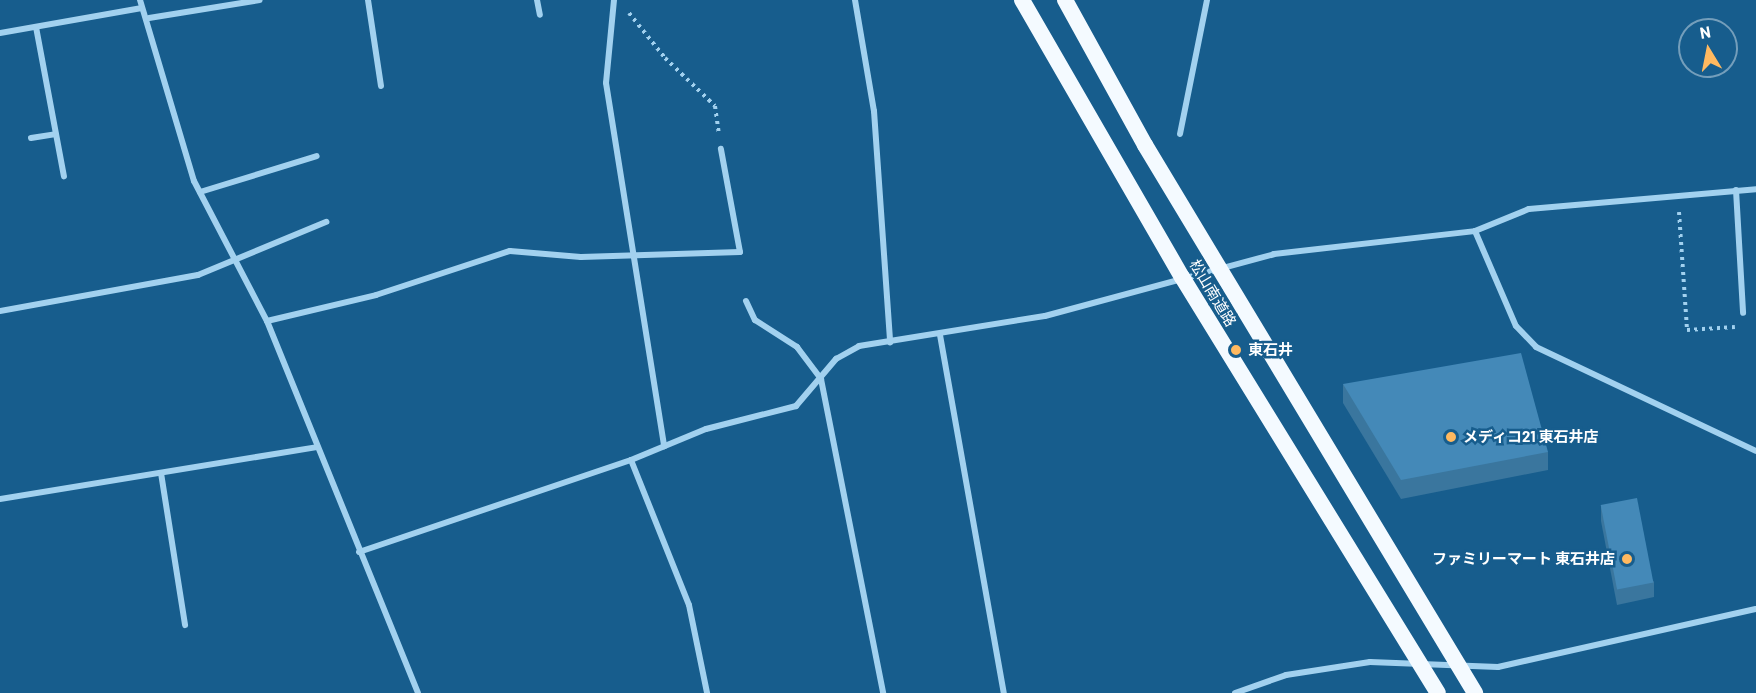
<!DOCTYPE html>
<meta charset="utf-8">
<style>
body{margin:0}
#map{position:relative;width:1756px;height:693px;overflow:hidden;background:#175d8d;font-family:Barlow,"Noto Sans JP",sans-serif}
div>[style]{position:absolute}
.path>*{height:4px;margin-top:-2px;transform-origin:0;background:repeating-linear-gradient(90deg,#a2d1ef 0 3px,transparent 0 7.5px)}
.minor>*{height:6px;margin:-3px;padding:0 3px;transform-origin:3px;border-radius:3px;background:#a2d1ef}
.trunk>*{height:16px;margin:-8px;padding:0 8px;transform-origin:8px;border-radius:8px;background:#f4faff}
.wall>*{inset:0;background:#3a769e}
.building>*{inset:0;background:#4489b8;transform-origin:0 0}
.dots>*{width:16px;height:16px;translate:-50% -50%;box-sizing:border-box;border:3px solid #175d8d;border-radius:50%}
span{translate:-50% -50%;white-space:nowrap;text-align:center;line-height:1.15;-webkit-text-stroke:5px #175d8d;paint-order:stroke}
.street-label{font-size:15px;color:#fff}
.poi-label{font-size:15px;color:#fff;font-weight:700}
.left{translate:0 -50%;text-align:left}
.right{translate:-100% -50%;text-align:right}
.north{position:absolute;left:1678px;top:18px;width:60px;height:60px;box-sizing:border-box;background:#175d8d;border:2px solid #749ebb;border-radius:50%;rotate:350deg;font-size:16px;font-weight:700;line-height:24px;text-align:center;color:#fff}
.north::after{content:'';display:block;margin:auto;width:21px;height:27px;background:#ffb960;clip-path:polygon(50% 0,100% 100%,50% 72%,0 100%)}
</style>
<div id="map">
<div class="path">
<i style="left:629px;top:13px;width:58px;rotate:51.3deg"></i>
<i style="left:665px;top:58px;width:69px;rotate:43.8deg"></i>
<i style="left:715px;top:106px;width:27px;rotate:82deg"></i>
<i style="left:1679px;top:212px;width:118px;rotate:86.1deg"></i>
<i style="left:1687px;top:330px;width:48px;rotate:-3.6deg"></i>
</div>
<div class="minor">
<i style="left:140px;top:0;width:189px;rotate:73.4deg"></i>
<i style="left:194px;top:181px;width:158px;rotate:62.5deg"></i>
<i style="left:267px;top:321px;width:401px;rotate:67.9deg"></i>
<i style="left:368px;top:0;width:87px;rotate:81.4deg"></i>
<i style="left:537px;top:0;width:15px;rotate:79deg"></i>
<i style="left:614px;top:0;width:83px;rotate:95.5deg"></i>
<i style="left:606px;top:83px;width:368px;rotate:80.9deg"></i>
<i style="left:855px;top:0;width:113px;rotate:80.3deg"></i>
<i style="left:874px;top:111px;width:232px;rotate:86deg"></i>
<i style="left:149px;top:18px;width:112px;rotate:-9.2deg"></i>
<i style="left:36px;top:27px;width:152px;rotate:79.4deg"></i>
<i style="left:0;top:33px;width:144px;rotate:-10deg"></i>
<i style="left:1180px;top:134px;width:137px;rotate:-78.6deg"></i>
<i style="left:31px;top:138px;width:25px;rotate:-9deg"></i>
<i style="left:1736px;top:190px;width:123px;rotate:86.7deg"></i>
<i style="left:200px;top:192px;width:122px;rotate:-17.1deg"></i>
<i style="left:1475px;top:231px;width:103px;rotate:66.7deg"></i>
<i style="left:1516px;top:326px;width:29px;rotate:46deg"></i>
<i style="left:1536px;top:347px;width:243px;rotate:25.3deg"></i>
<i style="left:746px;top:301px;width:21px;rotate:65deg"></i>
<i style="left:755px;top:320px;width:50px;rotate:32.7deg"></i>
<i style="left:797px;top:347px;width:40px;rotate:53deg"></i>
<i style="left:821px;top:379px;width:320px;rotate:78.8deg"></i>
<i style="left:0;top:311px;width:201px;rotate:-10.3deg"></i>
<i style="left:198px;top:275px;width:139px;rotate:-22.5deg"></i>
<i style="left:267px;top:321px;width:112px;rotate:-13.4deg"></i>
<i style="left:376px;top:295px;width:141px;rotate:-18.2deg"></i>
<i style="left:510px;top:251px;width:71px;rotate:4.8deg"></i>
<i style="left:581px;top:257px;width:159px;rotate:-1.8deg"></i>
<i style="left:740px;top:252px;width:105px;rotate:-100.5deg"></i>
<i style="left:940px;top:335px;width:364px;rotate:79.9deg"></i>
<i style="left:631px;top:460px;width:156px;rotate:68.2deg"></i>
<i style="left:689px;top:605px;width:90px;rotate:78.4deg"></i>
<i style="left:161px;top:473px;width:154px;rotate:81deg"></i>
<i style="left:0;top:499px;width:321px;rotate:-9.3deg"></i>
<i style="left:359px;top:552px;width:287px;rotate:-18.7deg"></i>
<i style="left:631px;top:460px;width:81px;rotate:-22.5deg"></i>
<i style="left:706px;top:429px;width:93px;rotate:-14.3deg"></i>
<i style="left:796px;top:406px;width:62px;rotate:-49.6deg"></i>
<i style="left:836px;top:359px;width:26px;rotate:-29deg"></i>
<i style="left:859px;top:346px;width:188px;rotate:-9.2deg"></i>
<i style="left:1045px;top:316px;width:237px;rotate:-15.1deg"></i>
<i style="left:1274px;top:254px;width:202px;rotate:-6.5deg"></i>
<i style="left:1475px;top:231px;width:58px;rotate:-22.2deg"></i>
<i style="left:1529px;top:209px;width:228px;rotate:-5deg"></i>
<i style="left:1235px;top:693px;width:54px;rotate:-19.4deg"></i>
<i style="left:1286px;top:675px;width:85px;rotate:-8.8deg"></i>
<i style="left:1370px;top:662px;width:128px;rotate:2.2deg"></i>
<i style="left:1498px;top:667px;width:264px;rotate:-12.7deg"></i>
</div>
<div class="trunk">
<i style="left:1022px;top:0;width:320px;rotate:60deg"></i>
<i style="left:1182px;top:277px;width:488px;rotate:58.4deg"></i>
<i style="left:1065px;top:0;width:166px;rotate:61.1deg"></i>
<i style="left:1145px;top:145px;width:640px;rotate:58.94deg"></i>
</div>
<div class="wall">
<i style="clip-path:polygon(1343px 384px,1548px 452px,1548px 470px,1401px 499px,1343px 403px)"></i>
<i style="clip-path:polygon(1601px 506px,1654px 582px,1654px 597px,1617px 605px,1601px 521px)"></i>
</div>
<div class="building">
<i style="clip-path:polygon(1521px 353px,1548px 452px,1401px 480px,1343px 384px)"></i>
<i style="left:1637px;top:498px;width:86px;height:37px;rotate:79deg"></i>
</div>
<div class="dots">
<i style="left:1236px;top:350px;background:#ffb960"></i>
<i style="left:1451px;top:437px;background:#ffb960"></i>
<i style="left:1627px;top:559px;background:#ffb960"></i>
</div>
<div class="street-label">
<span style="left:1213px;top:293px;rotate:59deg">松山南道路</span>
</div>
<div class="poi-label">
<span class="left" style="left:1248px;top:350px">東石井</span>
<span class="left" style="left:1463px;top:437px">メディコ21 東石井店</span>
<span class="right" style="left:1615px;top:559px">ファミリーマート 東石井店</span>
</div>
<div class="north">N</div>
</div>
